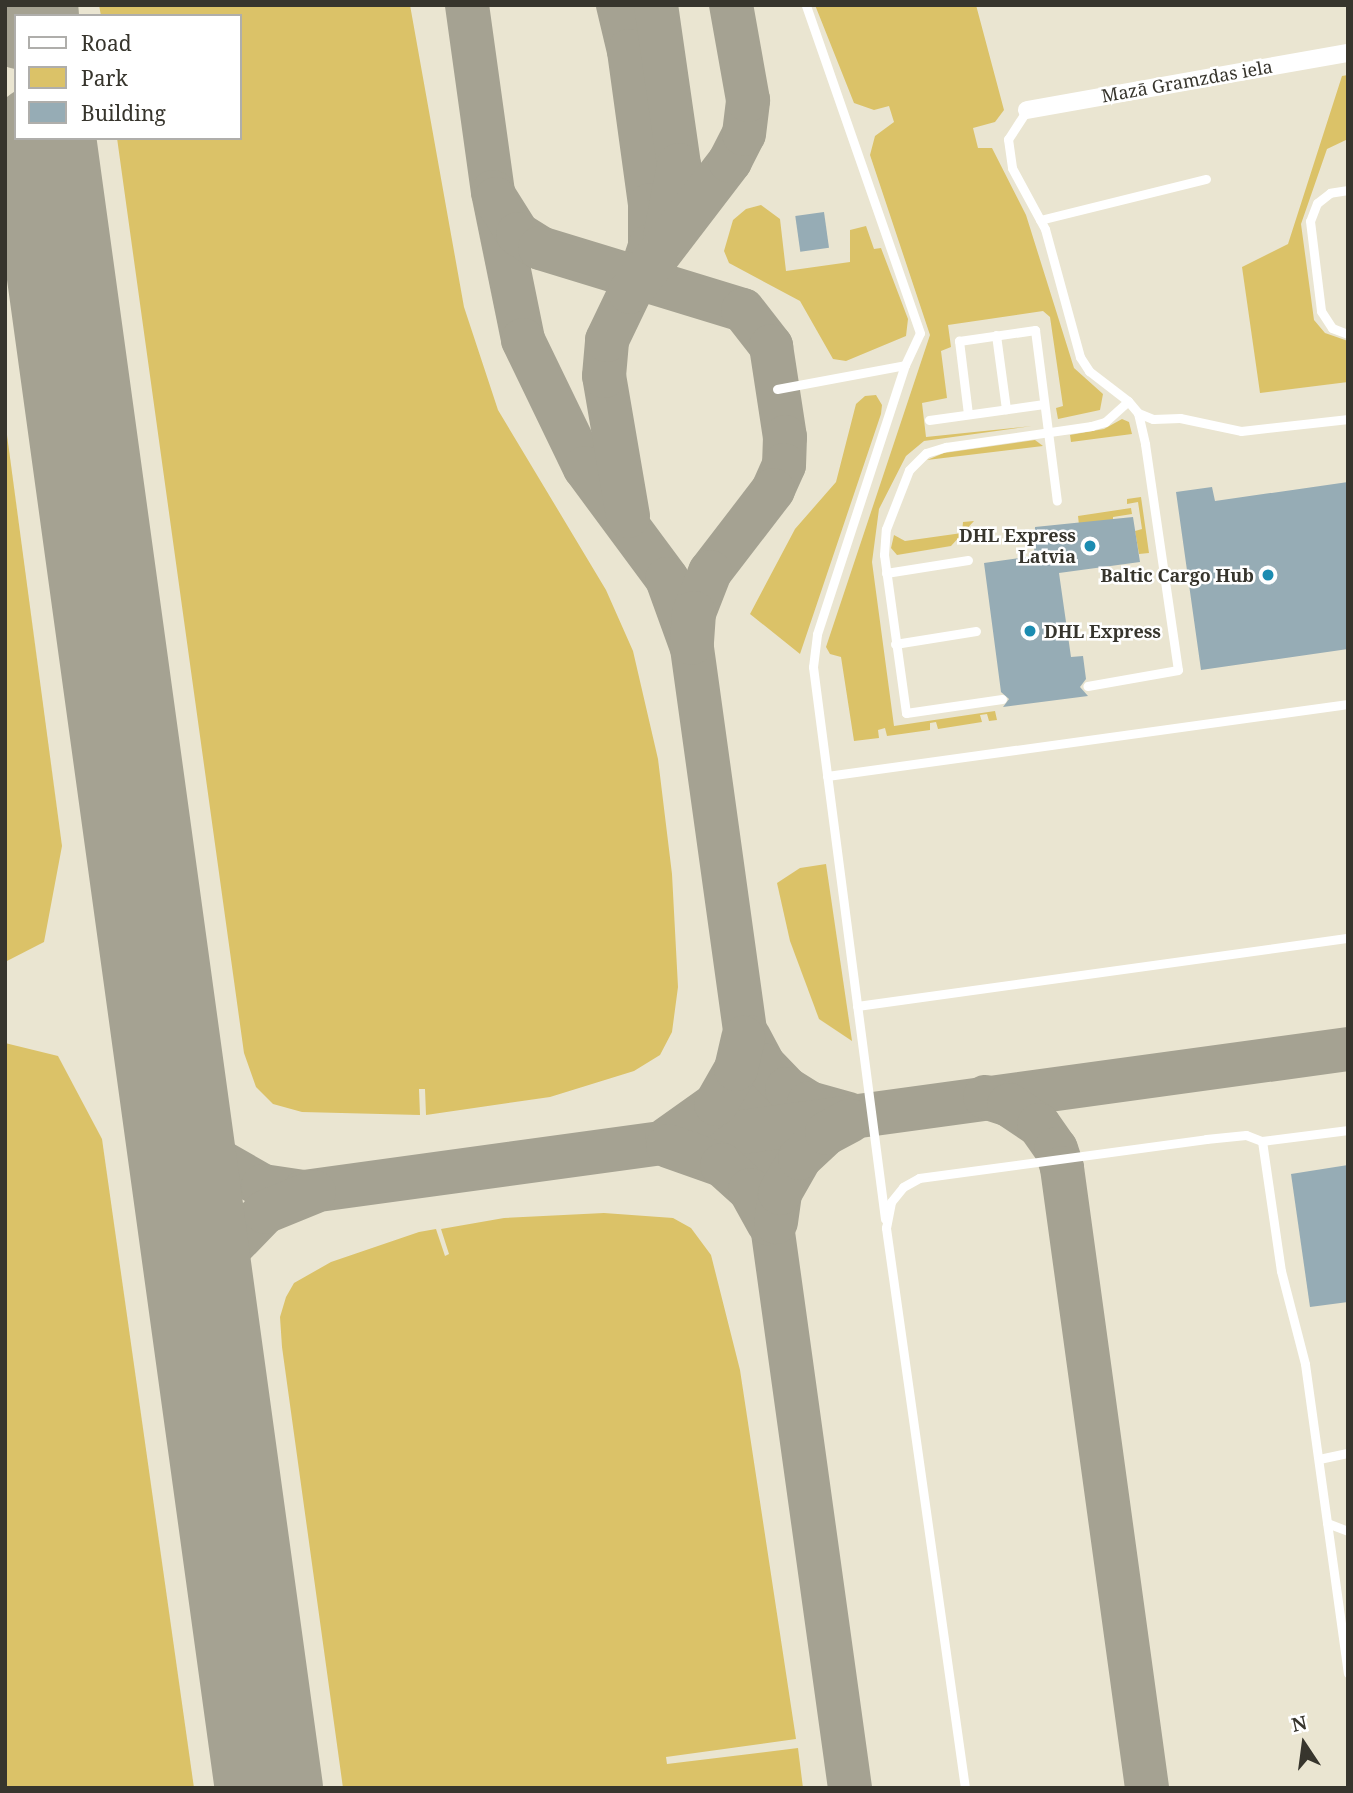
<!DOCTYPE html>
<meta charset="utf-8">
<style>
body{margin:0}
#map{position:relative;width:1353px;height:1793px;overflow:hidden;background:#eae5d1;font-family:"Noto Serif",serif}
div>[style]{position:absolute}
.green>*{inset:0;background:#dbc268}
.taxiway>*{height:44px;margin:-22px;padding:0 22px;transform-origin:22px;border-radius:22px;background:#a5a292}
.runway>*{height:108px;margin:-54px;padding:0 54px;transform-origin:54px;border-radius:54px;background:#a5a292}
.building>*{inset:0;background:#96acb5;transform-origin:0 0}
.service>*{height:9px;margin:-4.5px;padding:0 4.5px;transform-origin:4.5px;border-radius:4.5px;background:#fff}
.minor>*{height:18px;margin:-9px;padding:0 9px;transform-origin:9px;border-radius:9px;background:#fff}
.dots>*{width:19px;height:19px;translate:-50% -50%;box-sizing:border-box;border:4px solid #fff;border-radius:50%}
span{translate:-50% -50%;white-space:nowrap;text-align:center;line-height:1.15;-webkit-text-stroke:5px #fff;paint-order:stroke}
.street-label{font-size:18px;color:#37352d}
.poi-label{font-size:18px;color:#37352d;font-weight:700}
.right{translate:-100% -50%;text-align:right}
.left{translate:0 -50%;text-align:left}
.frame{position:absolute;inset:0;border:7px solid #37352d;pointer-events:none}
.legend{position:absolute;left:14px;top:14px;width:228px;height:126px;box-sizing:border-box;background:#fff;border:2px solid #afaeab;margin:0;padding:9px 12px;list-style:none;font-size:21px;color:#37352d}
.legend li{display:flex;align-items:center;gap:14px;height:35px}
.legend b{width:35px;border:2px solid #afaeab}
.north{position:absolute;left:1269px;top:1709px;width:70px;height:70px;-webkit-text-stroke:5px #fff;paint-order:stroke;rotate:347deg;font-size:19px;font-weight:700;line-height:28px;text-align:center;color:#37352d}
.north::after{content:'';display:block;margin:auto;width:24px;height:32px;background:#37352d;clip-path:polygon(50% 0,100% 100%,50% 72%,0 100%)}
</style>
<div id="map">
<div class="green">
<i style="clip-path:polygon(99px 5px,410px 5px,464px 307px,498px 410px,606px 590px,633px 651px,658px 759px,672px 874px,678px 987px,672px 1032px,660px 1055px,634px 1071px,550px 1097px,426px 1115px,425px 1089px,419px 1089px,420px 1115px,302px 1112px,273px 1104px,256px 1087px,244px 1053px,117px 138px,240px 138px,240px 16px,101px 16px)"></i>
<i style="clip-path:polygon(815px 5px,976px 5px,1004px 110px,995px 122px,973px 128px,978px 148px,992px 148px,1026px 215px,1074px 368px,1103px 394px,1100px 410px,1058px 419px,1056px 408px,1063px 406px,1050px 317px,1043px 311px,948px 325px,951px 347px,941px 351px,947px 398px,922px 403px,926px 437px,1032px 426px,924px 441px,906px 456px,879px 509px,872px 562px,894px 726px,995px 711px,997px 720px,989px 721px,987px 714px,980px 715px,982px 722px,938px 729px,936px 722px,930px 723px,930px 730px,887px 736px,885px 728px,878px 730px,879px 738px,854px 741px,841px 657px,830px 654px,826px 647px,930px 335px,870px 155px,875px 136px,894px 122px,889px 106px,874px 110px,854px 103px)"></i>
<i style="clip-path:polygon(1348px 75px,1348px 139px,1327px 149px,1301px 224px,1314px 320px,1325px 333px,1348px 341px,1348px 382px,1260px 393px,1242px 267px,1288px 244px,1342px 76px)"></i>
<i style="clip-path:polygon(761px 205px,780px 219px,786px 271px,850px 262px,850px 230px,866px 226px,874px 249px,881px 248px,908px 319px,906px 336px,846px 361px,833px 359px,800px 301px,729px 263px,724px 251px,733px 220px,746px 209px)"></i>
<i style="clip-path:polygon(876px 395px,882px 405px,881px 414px,800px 654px,750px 614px,795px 529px,836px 482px,856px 404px,865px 396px)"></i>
<i style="clip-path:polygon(1122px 419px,1129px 422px,1132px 434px,1071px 442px,1070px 435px,1104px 429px)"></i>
<i style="clip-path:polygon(5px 420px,62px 846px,44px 942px,5px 962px)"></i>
<i style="clip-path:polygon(1035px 440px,1043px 446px,927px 460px,944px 453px)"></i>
<i style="clip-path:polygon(1141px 497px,1149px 553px,1139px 554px,1135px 531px,1142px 529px,1138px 502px,1127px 504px,1127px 499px)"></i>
<i style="clip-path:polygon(1131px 508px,1132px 514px,1113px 517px,1113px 521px,1079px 525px,1078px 516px)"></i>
<i style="clip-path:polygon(974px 521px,951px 546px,897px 555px,891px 548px,894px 535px,905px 541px,962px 533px,963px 522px)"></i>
<i style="clip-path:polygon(826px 864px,852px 1041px,819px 1019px,790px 941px,777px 883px,800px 868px)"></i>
<i style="clip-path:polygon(5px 1043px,58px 1056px,102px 1139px,194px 1788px,5px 1788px)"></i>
<i style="clip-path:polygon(604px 1213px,673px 1218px,691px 1228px,711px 1255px,740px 1370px,796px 1739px,666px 1757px,667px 1764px,798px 1748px,803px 1788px,343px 1788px,282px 1347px,280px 1317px,286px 1297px,294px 1283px,331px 1262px,419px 1232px,436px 1229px,445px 1256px,449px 1254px,441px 1229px,504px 1218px)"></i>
</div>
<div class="taxiway">
<i style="left:467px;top:5px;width:189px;rotate:82.1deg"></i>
<i style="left:493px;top:192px;width:151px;rotate:78.5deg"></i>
<i style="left:523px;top:340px;width:142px;rotate:64.2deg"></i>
<i style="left:585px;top:468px;width:138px;rotate:53.5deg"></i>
<i style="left:667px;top:579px;width:73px;rotate:70.1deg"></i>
<i style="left:692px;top:648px;width:1151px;rotate:82.11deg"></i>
<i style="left:618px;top:5px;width:47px;rotate:76.6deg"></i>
<i style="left:629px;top:51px;width:155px;rotate:82.2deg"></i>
<i style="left:650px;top:205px;width:41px;rotate:90deg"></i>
<i style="left:650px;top:246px;width:28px;rotate:108deg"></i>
<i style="left:656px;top:5px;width:162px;rotate:81.8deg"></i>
<i style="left:679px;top:165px;width:73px;rotate:101deg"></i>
<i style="left:496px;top:199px;width:41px;rotate:57.8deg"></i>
<i style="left:518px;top:234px;width:26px;rotate:32deg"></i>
<i style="left:540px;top:248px;width:212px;rotate:17deg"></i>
<i style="left:743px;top:310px;width:46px;rotate:52.1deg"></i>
<i style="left:771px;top:346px;width:92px;rotate:81.3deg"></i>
<i style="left:785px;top:437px;width:28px;rotate:92deg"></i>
<i style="left:784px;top:465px;width:27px;rotate:114deg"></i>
<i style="left:773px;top:490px;width:103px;rotate:127.5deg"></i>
<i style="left:710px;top:572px;width:44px;rotate:111.3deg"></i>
<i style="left:694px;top:613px;width:30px;rotate:94deg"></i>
<i style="left:628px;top:516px;width:142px;rotate:-99.7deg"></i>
<i style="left:604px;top:376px;width:36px;rotate:-85deg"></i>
<i style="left:607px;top:340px;width:53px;rotate:-64.4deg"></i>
<i style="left:630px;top:292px;width:165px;rotate:-52.6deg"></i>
<i style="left:730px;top:161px;width:30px;rotate:-63deg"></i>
<i style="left:744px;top:134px;width:34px;rotate:-83deg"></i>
<i style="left:748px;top:100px;width:97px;rotate:-100.1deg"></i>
<i style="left:749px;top:1037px;width:32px;rotate:62deg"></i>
<i style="left:764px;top:1065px;width:33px;rotate:46deg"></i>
<i style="left:787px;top:1089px;width:26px;rotate:32deg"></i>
<i style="left:809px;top:1103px;width:41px;rotate:15.4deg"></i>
<i style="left:171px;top:1076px;width:49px;rotate:70.8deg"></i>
<i style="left:187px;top:1122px;width:47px;rotate:51.9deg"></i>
<i style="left:216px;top:1159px;width:54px;rotate:29.9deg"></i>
<i style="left:263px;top:1186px;width:41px;rotate:8.3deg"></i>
<i style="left:304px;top:1192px;width:1054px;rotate:-7.8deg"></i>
<i style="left:985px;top:1097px;width:25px;rotate:18deg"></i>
<i style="left:1009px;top:1105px;width:36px;rotate:34deg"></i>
<i style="left:1039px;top:1125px;width:29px;rotate:55deg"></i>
<i style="left:1056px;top:1149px;width:20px;rotate:72deg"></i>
<i style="left:1062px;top:1168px;width:626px;rotate:82.19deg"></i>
<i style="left:667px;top:1139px;width:60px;rotate:-35.5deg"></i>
<i style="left:716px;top:1104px;width:40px;rotate:-60.3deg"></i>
<i style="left:736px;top:1069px;width:32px;rotate:-77deg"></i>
<i style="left:668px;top:1146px;width:57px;rotate:19.4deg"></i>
<i style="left:722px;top:1165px;width:38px;rotate:42deg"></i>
<i style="left:750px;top:1190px;width:38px;rotate:61deg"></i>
<i style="left:776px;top:1222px;width:29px;rotate:-82deg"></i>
<i style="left:780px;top:1193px;width:40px;rotate:-60.3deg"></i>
<i style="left:800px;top:1158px;width:37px;rotate:-43deg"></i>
<i style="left:827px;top:1133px;width:26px;rotate:-28deg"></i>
<i style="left:207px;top:1338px;width:54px;rotate:-83.7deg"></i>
<i style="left:213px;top:1284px;width:40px;rotate:-65deg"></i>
<i style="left:230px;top:1248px;width:50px;rotate:-45.8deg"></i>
<i style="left:265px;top:1212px;width:53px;rotate:-22.2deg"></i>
</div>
<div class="runway">
<i style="left:24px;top:5px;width:11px;rotate:85deg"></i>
<i style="left:42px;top:138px;width:1666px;rotate:82.17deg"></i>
</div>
<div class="building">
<i style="left:824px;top:212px;width:36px;height:29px;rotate:82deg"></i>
<i style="clip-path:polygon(1348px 482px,1348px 649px,1201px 670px,1176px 492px,1212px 487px,1215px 501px)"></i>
<i style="clip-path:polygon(1133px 517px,1140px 562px,1059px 573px,1071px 657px,1083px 656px,1086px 679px,1080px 687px,1088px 696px,1003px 707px,1009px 699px,1001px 692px,984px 563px,1034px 556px,1035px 527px)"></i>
<i style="clip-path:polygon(1348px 1165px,1348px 1302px,1310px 1307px,1291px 1174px)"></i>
</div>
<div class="service">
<i style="left:1027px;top:110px;width:35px;rotate:123deg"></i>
<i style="left:1008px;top:139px;width:29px;rotate:82deg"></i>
<i style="left:1012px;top:168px;width:69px;rotate:61.6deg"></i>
<i style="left:1045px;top:229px;width:133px;rotate:74.7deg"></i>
<i style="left:1080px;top:357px;width:17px;rotate:57deg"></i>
<i style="left:1089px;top:371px;width:49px;rotate:37.6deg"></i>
<i style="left:1348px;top:190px;width:18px;rotate:171deg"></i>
<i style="left:1330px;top:193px;width:16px;rotate:142deg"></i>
<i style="left:1317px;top:203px;width:19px;rotate:111deg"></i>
<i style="left:1310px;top:221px;width:91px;rotate:83deg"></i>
<i style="left:1321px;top:311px;width:20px;rotate:57deg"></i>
<i style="left:1332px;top:328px;width:17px;rotate:21deg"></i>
<i style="left:1040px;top:220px;width:171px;rotate:-13.9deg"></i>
<i style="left:996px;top:335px;width:75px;rotate:82.3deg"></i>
<i style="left:777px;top:389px;width:130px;rotate:-10.6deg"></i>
<i style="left:905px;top:365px;width:35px;rotate:-65deg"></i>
<i style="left:920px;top:333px;width:347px;rotate:-109.2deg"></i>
<i style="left:1138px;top:413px;width:16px;rotate:22deg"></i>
<i style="left:1153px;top:419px;width:27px;rotate:-2deg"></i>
<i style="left:1180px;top:418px;width:62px;rotate:12deg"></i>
<i style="left:1241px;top:431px;width:108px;rotate:-6.4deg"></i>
<i style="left:968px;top:414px;width:74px;rotate:-97deg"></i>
<i style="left:959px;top:341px;width:77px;rotate:-8.2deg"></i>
<i style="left:1035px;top:330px;width:172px;rotate:82.7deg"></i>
<i style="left:929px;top:420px;width:116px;rotate:-7.9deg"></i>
<i style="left:886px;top:573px;width:83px;rotate:-9deg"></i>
<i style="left:895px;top:644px;width:82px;rotate:-9.1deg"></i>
<i style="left:1002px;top:699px;width:97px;rotate:171.7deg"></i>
<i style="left:906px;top:713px;width:160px;rotate:-97.9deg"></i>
<i style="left:884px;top:555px;width:26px;rotate:-86deg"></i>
<i style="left:886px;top:529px;width:63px;rotate:-68.7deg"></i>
<i style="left:909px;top:470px;width:24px;rotate:-45deg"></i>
<i style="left:926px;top:453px;width:21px;rotate:-17deg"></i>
<i style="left:946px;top:447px;width:147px;rotate:-8.2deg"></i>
<i style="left:1091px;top:426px;width:15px;rotate:-16deg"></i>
<i style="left:1105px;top:422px;width:31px;rotate:-42deg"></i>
<i style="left:1128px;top:401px;width:16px;rotate:50deg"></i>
<i style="left:1138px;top:413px;width:32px;rotate:77deg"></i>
<i style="left:1145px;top:444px;width:228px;rotate:81.7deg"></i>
<i style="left:1178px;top:670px;width:92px;rotate:170deg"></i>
<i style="left:827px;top:776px;width:526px;rotate:-7.87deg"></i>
<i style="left:857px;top:1006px;width:496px;rotate:-7.9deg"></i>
<i style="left:1262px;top:1141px;width:131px;rotate:81.7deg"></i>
<i style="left:1281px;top:1271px;width:96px;rotate:75.5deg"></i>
<i style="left:1305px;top:1364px;width:312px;rotate:82.1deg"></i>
<i style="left:885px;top:1219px;width:557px;rotate:-97.43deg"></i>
<i style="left:813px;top:667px;width:33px;rotate:-83deg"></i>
<i style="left:817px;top:634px;width:283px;rotate:-71.9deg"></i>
<i style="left:1319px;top:1459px;width:30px;rotate:-12deg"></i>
<i style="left:1327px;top:1523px;width:22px;rotate:21deg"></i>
<i style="left:965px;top:1788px;width:566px;rotate:-98.03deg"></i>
<i style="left:886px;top:1228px;width:26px;rotate:-79deg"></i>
<i style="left:891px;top:1202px;width:19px;rotate:-51deg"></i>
<i style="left:903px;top:1187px;width:18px;rotate:-29deg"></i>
<i style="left:919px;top:1178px;width:290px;rotate:-7.7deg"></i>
<i style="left:1206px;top:1139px;width:40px;rotate:-5.7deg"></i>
<i style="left:1246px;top:1135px;width:17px;rotate:21deg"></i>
<i style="left:1262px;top:1141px;width:87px;rotate:-7.3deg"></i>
</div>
<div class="minor">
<i style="left:1027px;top:110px;width:326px;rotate:-10.1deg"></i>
</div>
<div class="dots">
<i style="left:1090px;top:546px;background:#1b8cb1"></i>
<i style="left:1268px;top:575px;background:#1b8cb1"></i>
<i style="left:1030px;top:631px;background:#1b8cb1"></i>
</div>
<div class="street-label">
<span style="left:1187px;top:81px;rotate:-10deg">Mazā Gramzdas iela</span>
</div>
<div class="poi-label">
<span class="right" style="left:1076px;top:546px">DHL Express<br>Latvia</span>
<span class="right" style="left:1254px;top:575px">Baltic Cargo Hub</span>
<span class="left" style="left:1044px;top:631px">DHL Express</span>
</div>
<div class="frame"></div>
<ul class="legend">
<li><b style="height:9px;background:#fff"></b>Road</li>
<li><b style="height:19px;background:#dbc268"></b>Park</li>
<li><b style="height:19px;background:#96acb5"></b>Building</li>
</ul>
<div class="north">N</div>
</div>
